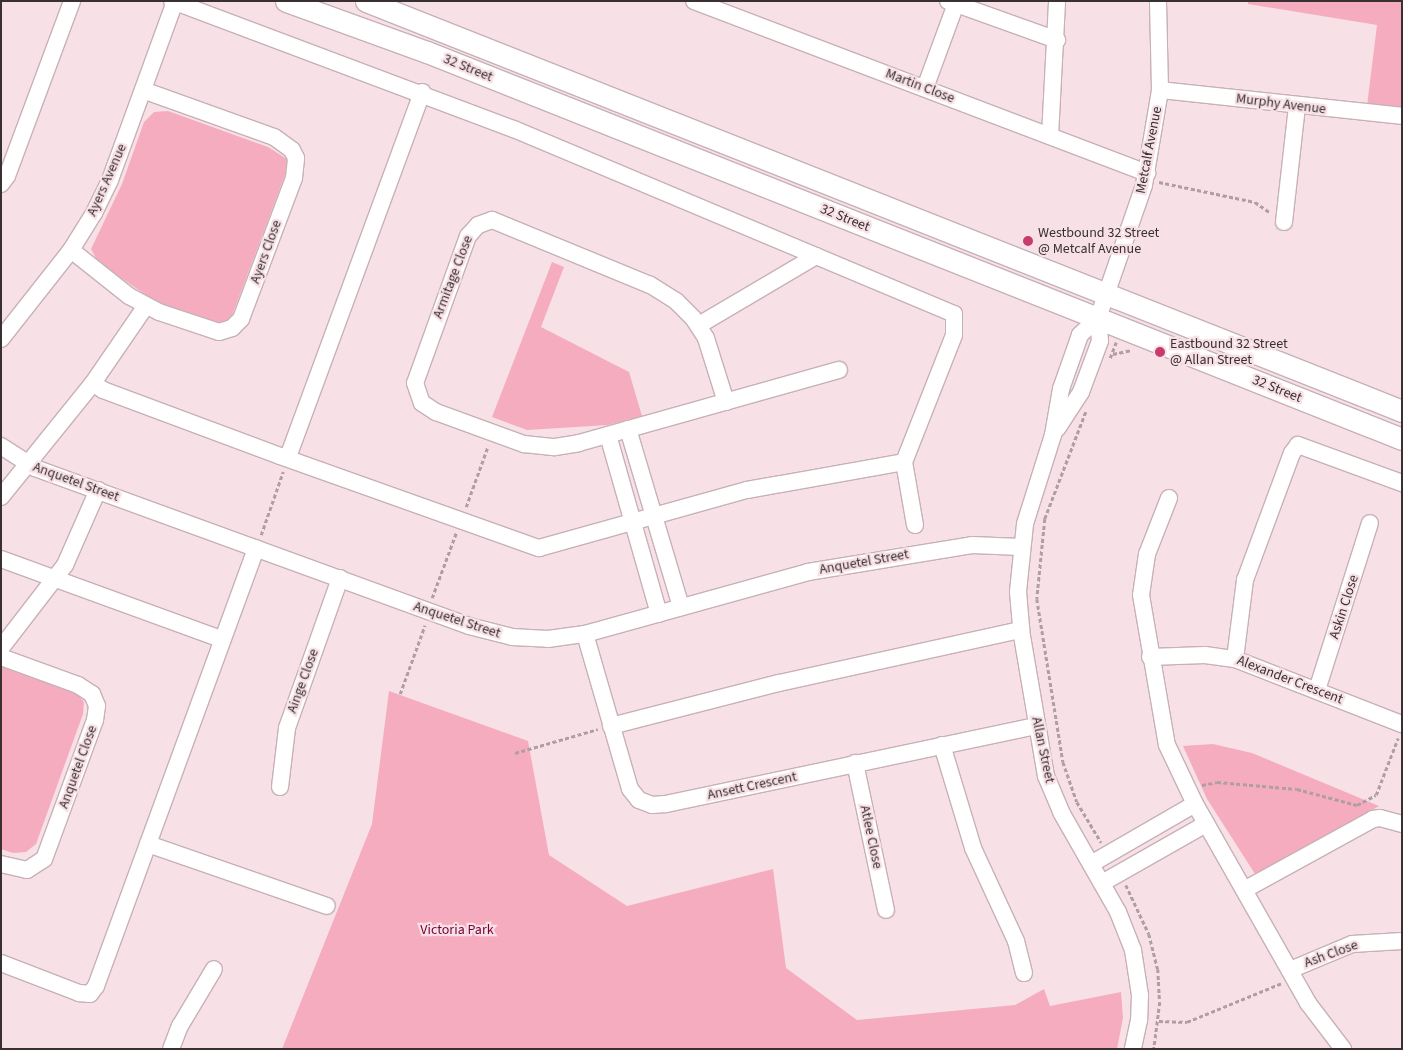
<!DOCTYPE html>
<style>
body{margin:0}
#map{position:relative;width:1403px;height:1050px;overflow:hidden;background:#f7e1e6;font-family:"Source Sans 3",sans-serif}
div>[style]{position:absolute}
.green>*{inset:0;background:#f6acbf}
.path>*{height:2.5px;margin-top:-1.25px;transform-origin:0;background:repeating-linear-gradient(90deg,#af9ea2 0 4px,transparent 0 6.5px)}
.roads{filter:drop-shadow(1px 0 #c7b1b6) drop-shadow(-1px 0 #c7b1b6) drop-shadow(0 1px #c7b1b6) drop-shadow(0 -1px #c7b1b6)}
.minor>*{height:16px;margin:-8px;padding:0 8px;transform-origin:8px;border-radius:8px;background:#fff}
.major>*{height:21px;margin:-10.5px;padding:0 10.5px;transform-origin:10.5px;border-radius:10.5px;background:#fff}
.dots>*{width:14px;height:14px;translate:-50% -50%;box-sizing:border-box;border:2px solid #f7e1e6;border-radius:50%}
span{translate:-50% -50%;white-space:nowrap;text-align:center;line-height:1.15;-webkit-text-stroke:4.5px #f7e1e6;paint-order:stroke}
.street-label{font-size:14px;color:#393032}
.poi-label{font-size:14px;color:#393032}
.left{translate:0 -50%;text-align:left}
.park-label{font-size:14px;color:#780039}
.frame{position:absolute;inset:0;border:2px solid #393032;pointer-events:none}
</style>
<div id="map">
<div class="green">
<i style="clip-path:polygon(1248px 1px,1402px 1px,1402px 116px,1366px 114px,1377px 25px,1248px 4px)"></i>
<i style="clip-path:polygon(168px 111px,268px 147px,287px 159px,285px 175px,236px 305px,231px 318px,220px 324px,162px 306px,98px 262px,91px 249px,122px 184px,144px 122px,154px 112px)"></i>
<i style="clip-path:polygon(552px 262px,564px 267px,541px 327px,629px 372px,642px 416px,608px 425px,527px 430px,492px 417px)"></i>
<i style="clip-path:polygon(1px 666px,75px 691px,84px 702px,83px 714px,36px 844px,26px 852px,13px 853px,1px 849px)"></i>
<i style="clip-path:polygon(389px 691px,528px 741px,549px 855px,627px 906px,773px 869px,786px 968px,857px 1020px,1015px 1005px,1044px 989px,1050px 1006px,1121px 992px,1123px 1018px,1117px 1049px,282px 1049px,372px 824px)"></i>
<i style="clip-path:polygon(1213px 744px,1252px 753px,1379px 806px,1257px 877px,1207px 799px,1183px 746px)"></i>
</div>
<div class="path">
<i style="left:1159px;top:182px;width:98px;rotate:11.8deg"></i>
<i style="left:1255px;top:202px;width:19px;rotate:35deg"></i>
<i style="left:1113px;top:354px;width:19px;rotate:-12deg"></i>
<i style="left:1110px;top:358px;width:17px;rotate:-69deg"></i>
<i style="left:1086px;top:412px;width:115px;rotate:111deg"></i>
<i style="left:1045px;top:519px;width:80px;rotate:95.7deg"></i>
<i style="left:1037px;top:599px;width:165px;rotate:80.9deg"></i>
<i style="left:1063px;top:762px;width:42px;rotate:70.7deg"></i>
<i style="left:1077px;top:802px;width:47px;rotate:59deg"></i>
<i style="left:466px;top:507px;width:65px;rotate:-70.2deg"></i>
<i style="left:261px;top:535px;width:67px;rotate:-70.8deg"></i>
<i style="left:432px;top:598px;width:69px;rotate:-69.7deg"></i>
<i style="left:400px;top:694px;width:73px;rotate:-70.1deg"></i>
<i style="left:515px;top:753px;width:86px;rotate:-16.1deg"></i>
<i style="left:1202px;top:785px;width:15px;rotate:-11deg"></i>
<i style="left:1217px;top:782px;width:80px;rotate:5deg"></i>
<i style="left:1297px;top:789px;width:62px;rotate:14.9deg"></i>
<i style="left:1357px;top:805px;width:21px;rotate:-28deg"></i>
<i style="left:1376px;top:795px;width:61px;rotate:-68.9deg"></i>
<i style="left:1126px;top:885px;width:54px;rotate:64.9deg"></i>
<i style="left:1149px;top:934px;width:36px;rotate:76deg"></i>
<i style="left:1158px;top:969px;width:33px;rotate:87deg"></i>
<i style="left:1160px;top:1002px;width:47px;rotate:97.3deg"></i>
<i style="left:1159px;top:1021px;width:28px;rotate:2deg"></i>
<i style="left:1187px;top:1022px;width:103px;rotate:-22.3deg"></i>
</div>
<div class="roads">
<div class="minor">
<i style="left:694px;top:1px;width:485px;rotate:20.8deg"></i>
<i style="left:948px;top:1px;width:116px;rotate:19.7deg"></i>
<i style="left:925px;top:88px;width:93px;rotate:-69.8deg"></i>
<i style="left:1160px;top:90px;width:243px;rotate:6.1deg"></i>
<i style="left:1050px;top:136px;width:135px;rotate:-87deg"></i>
<i style="left:1px;top:184px;width:10px;rotate:-53deg"></i>
<i style="left:7px;top:176px;width:187px;rotate:-69.6deg"></i>
<i style="left:1284px;top:222px;width:117px;rotate:-83.6deg"></i>
<i style="left:71px;top:250px;width:74px;rotate:38.4deg"></i>
<i style="left:129px;top:296px;width:34px;rotate:28deg"></i>
<i style="left:159px;top:312px;width:63px;rotate:18.4deg"></i>
<i style="left:219px;top:332px;width:14px;rotate:-17deg"></i>
<i style="left:232px;top:328px;width:13px;rotate:-45deg"></i>
<i style="left:241px;top:319px;width:151px;rotate:-69.4deg"></i>
<i style="left:294px;top:178px;width:20px;rotate:-84deg"></i>
<i style="left:296px;top:158px;width:9px;rotate:-117deg"></i>
<i style="left:292px;top:150px;width:22px;rotate:-144deg"></i>
<i style="left:274px;top:137px;width:139px;rotate:-160.3deg"></i>
<i style="left:1098px;top:318px;width:25px;rotate:137deg"></i>
<i style="left:1080px;top:335px;width:57px;rotate:109.4deg"></i>
<i style="left:1061px;top:389px;width:47px;rotate:99.9deg"></i>
<i style="left:1053px;top:435px;width:93px;rotate:107.5deg"></i>
<i style="left:1025px;top:524px;width:68px;rotate:95.9deg"></i>
<i style="left:1018px;top:592px;width:38px;rotate:85deg"></i>
<i style="left:1021px;top:630px;width:148px;rotate:80.3deg"></i>
<i style="left:1046px;top:776px;width:39px;rotate:67deg"></i>
<i style="left:1061px;top:812px;width:115px;rotate:60.3deg"></i>
<i style="left:1118px;top:912px;width:41px;rotate:68.5deg"></i>
<i style="left:1133px;top:950px;width:46px;rotate:81.2deg"></i>
<i style="left:1140px;top:995px;width:25px;rotate:92deg"></i>
<i style="left:1139px;top:1020px;width:30px;rotate:102deg"></i>
<i style="left:699px;top:325px;width:136px;rotate:-30.5deg"></i>
<i style="left:1px;top:339px;width:113px;rotate:-51.8deg"></i>
<i style="left:71px;top:250px;width:44px;rotate:-58.1deg"></i>
<i style="left:94px;top:213px;width:37px;rotate:-64deg"></i>
<i style="left:110px;top:180px;width:190px;rotate:-70deg"></i>
<i style="left:93px;top:383px;width:12px;rotate:35deg"></i>
<i style="left:103px;top:390px;width:189px;rotate:20.4deg"></i>
<i style="left:280px;top:456px;width:275px;rotate:19.6deg"></i>
<i style="left:539px;top:548px;width:216px;rotate:-15.6deg"></i>
<i style="left:747px;top:490px;width:159px;rotate:-10.1deg"></i>
<i style="left:904px;top:462px;width:136px;rotate:-68.5deg"></i>
<i style="left:954px;top:335px;width:21px;rotate:-90deg"></i>
<i style="left:954px;top:314px;width:478px;rotate:-157.2deg"></i>
<i style="left:513px;top:129px;width:364px;rotate:-159.4deg"></i>
<i style="left:726px;top:402px;width:67px;rotate:-107.4deg"></i>
<i style="left:706px;top:338px;width:24px;rotate:-123deg"></i>
<i style="left:693px;top:318px;width:24px;rotate:-135deg"></i>
<i style="left:676px;top:301px;width:31px;rotate:-148deg"></i>
<i style="left:650px;top:285px;width:171px;rotate:-157.6deg"></i>
<i style="left:492px;top:220px;width:15px;rotate:160deg"></i>
<i style="left:478px;top:225px;width:15px;rotate:132deg"></i>
<i style="left:468px;top:236px;width:156px;rotate:109.8deg"></i>
<i style="left:415px;top:383px;width:21px;rotate:71deg"></i>
<i style="left:422px;top:403px;width:17px;rotate:33deg"></i>
<i style="left:436px;top:412px;width:94px;rotate:20deg"></i>
<i style="left:524px;top:444px;width:31px;rotate:6deg"></i>
<i style="left:555px;top:447px;width:24px;rotate:-9deg"></i>
<i style="left:579px;top:443px;width:270px;rotate:-15.7deg"></i>
<i style="left:628px;top:429px;width:186px;rotate:73.4deg"></i>
<i style="left:1057px;top:429px;width:44px;rotate:-57deg"></i>
<i style="left:1081px;top:392px;width:54px;rotate:-69.6deg"></i>
<i style="left:1100px;top:341px;width:23px;rotate:-95deg"></i>
<i style="left:1098px;top:318px;width:141px;rotate:-70.9deg"></i>
<i style="left:1144px;top:185px;width:96px;rotate:-80.4deg"></i>
<i style="left:1160px;top:90px;width:89px;rotate:-91.3deg"></i>
<i style="left:608px;top:435px;width:186px;rotate:74.1deg"></i>
<i style="left:1px;top:446px;width:40px;rotate:32.9deg"></i>
<i style="left:35px;top:468px;width:462px;rotate:20deg"></i>
<i style="left:469px;top:626px;width:44px;rotate:14.3deg"></i>
<i style="left:512px;top:637px;width:36px;rotate:3deg"></i>
<i style="left:548px;top:639px;width:37px;rotate:-8deg"></i>
<i style="left:585px;top:634px;width:231px;rotate:-15.5deg"></i>
<i style="left:808px;top:572px;width:166px;rotate:-9.3deg"></i>
<i style="left:972px;top:545px;width:49px;rotate:2.3deg"></i>
<i style="left:288px;top:457px;width:389px;rotate:-69.8deg"></i>
<i style="left:904px;top:462px;width:64px;rotate:80.1deg"></i>
<i style="left:1px;top:497px;width:146px;rotate:-51.1deg"></i>
<i style="left:93px;top:383px;width:93px;rotate:-55.5deg"></i>
<i style="left:1169px;top:498px;width:60px;rotate:111.4deg"></i>
<i style="left:1147px;top:554px;width:41px;rotate:98.3deg"></i>
<i style="left:1141px;top:595px;width:152px;rotate:80.2deg"></i>
<i style="left:1167px;top:745px;width:65px;rotate:64.6deg"></i>
<i style="left:1195px;top:804px;width:229px;rotate:60.4deg"></i>
<i style="left:1308px;top:1003px;width:58px;rotate:52.7deg"></i>
<i style="left:1px;top:559px;width:234px;rotate:20deg"></i>
<i style="left:585px;top:634px;width:161px;rotate:73.8deg"></i>
<i style="left:630px;top:789px;width:14px;rotate:51deg"></i>
<i style="left:639px;top:800px;width:14px;rotate:21deg"></i>
<i style="left:652px;top:805px;width:14px;rotate:-4deg"></i>
<i style="left:666px;top:804px;width:379px;rotate:-11.9deg"></i>
<i style="left:1px;top:648px;width:105px;rotate:-52.4deg"></i>
<i style="left:65px;top:565px;width:82px;rotate:-66.3deg"></i>
<i style="left:1px;top:657px;width:82px;rotate:20deg"></i>
<i style="left:78px;top:685px;width:17px;rotate:33deg"></i>
<i style="left:92px;top:694px;width:13px;rotate:67deg"></i>
<i style="left:97px;top:706px;width:14px;rotate:98deg"></i>
<i style="left:95px;top:720px;width:148px;rotate:110.1deg"></i>
<i style="left:44px;top:859px;width:20px;rotate:147deg"></i>
<i style="left:27px;top:870px;width:27px;rotate:-167deg"></i>
<i style="left:1150px;top:657px;width:55px;rotate:-2.1deg"></i>
<i style="left:1205px;top:655px;width:30px;rotate:8deg"></i>
<i style="left:1235px;top:659px;width:179px;rotate:21.3deg"></i>
<i style="left:1235px;top:659px;width:80px;rotate:-82.8deg"></i>
<i style="left:1245px;top:580px;width:135px;rotate:-69.7deg"></i>
<i style="left:1292px;top:453px;width:10px;rotate:-53deg"></i>
<i style="left:1298px;top:445px;width:111px;rotate:20.1deg"></i>
<i style="left:1317px;top:690px;width:175px;rotate:-72.4deg"></i>
<i style="left:611px;top:726px;width:173px;rotate:-14.4deg"></i>
<i style="left:779px;top:683px;width:248px;rotate:-12.4deg"></i>
<i style="left:942px;top:745px;width:108px;rotate:73.2deg"></i>
<i style="left:973px;top:848px;width:102px;rotate:65.2deg"></i>
<i style="left:1016px;top:941px;width:33px;rotate:76deg"></i>
<i style="left:855px;top:763px;width:150px;rotate:78.1deg"></i>
<i style="left:280px;top:787px;width:59px;rotate:-83.2deg"></i>
<i style="left:287px;top:728px;width:159px;rotate:-70.5deg"></i>
<i style="left:148px;top:844px;width:189px;rotate:19.1deg"></i>
<i style="left:1091px;top:864px;width:120px;rotate:-30deg"></i>
<i style="left:1102px;top:883px;width:120px;rotate:-29.6deg"></i>
<i style="left:1244px;top:890px;width:147px;rotate:-28.8deg"></i>
<i style="left:1373px;top:819px;width:7px;rotate:-8deg"></i>
<i style="left:1380px;top:818px;width:23px;rotate:15deg"></i>
<i style="left:1px;top:963px;width:84px;rotate:21deg"></i>
<i style="left:79px;top:993px;width:11px;rotate:5deg"></i>
<i style="left:90px;top:994px;width:10px;rotate:-53deg"></i>
<i style="left:96px;top:986px;width:466px;rotate:-69.9deg"></i>
<i style="left:1290px;top:970px;width:67px;rotate:-22.8deg"></i>
<i style="left:1352px;top:944px;width:50px;rotate:-3.4deg"></i>
<i style="left:171px;top:1049px;width:25px;rotate:-69deg"></i>
<i style="left:180px;top:1026px;width:66px;rotate:-59.2deg"></i>
</div>
<div class="major">
<i style="left:286px;top:1px;width:150px;rotate:19.9deg"></i>
<i style="left:427px;top:52px;width:1049px;rotate:21.65deg"></i>
<i style="left:366px;top:1px;width:1114px;rotate:21.59deg"></i>
</div>
</div>
<div class="dots">
<i style="left:1028px;top:241px;background:#c73b6f"></i>
<i style="left:1160px;top:352px;background:#c73b6f"></i>
</div>
<div class="street-label">
<span style="left:468px;top:68px;rotate:22deg">32 Street</span>
<span style="left:920px;top:86px;rotate:21deg">Martin Close</span>
<span style="left:1281px;top:104px;rotate:7deg">Murphy Avenue</span>
<span style="left:1149px;top:150px;rotate:-79deg">Metcalf Avenue</span>
<span style="left:107px;top:180px;rotate:-66deg">Ayers Avenue</span>
<span style="left:845px;top:218px;rotate:22deg">32 Street</span>
<span style="left:266px;top:252px;rotate:-70deg">Ayers Close</span>
<span style="left:453px;top:277px;rotate:-69deg">Armitage Close</span>
<span style="left:1277px;top:389px;rotate:22deg">32 Street</span>
<span style="left:76px;top:482px;rotate:20deg">Anquetel Street</span>
<span style="left:864px;top:562px;rotate:-10deg">Anquetel Street</span>
<span style="left:1344px;top:607px;rotate:-72deg">Askin Close</span>
<span style="left:457px;top:620px;rotate:18deg">Anquetel Street</span>
<span style="left:1290px;top:680px;rotate:21deg">Alexander Crescent</span>
<span style="left:303px;top:681px;rotate:-70deg">Ainge Close</span>
<span style="left:1043px;top:750px;rotate:78deg">Allan Street</span>
<span style="left:78px;top:767px;rotate:-70deg">Anquetel Close</span>
<span style="left:752px;top:786px;rotate:-12deg">Ansett Crescent</span>
<span style="left:871px;top:837px;rotate:78deg">Atlee Close</span>
<span style="left:1331px;top:954px;rotate:-20deg">Ash Close</span>
</div>
<div class="poi-label">
<span class="left" style="left:1038px;top:241px">Westbound 32 Street<br>@ Metcalf Avenue</span>
<span class="left" style="left:1170px;top:352px">Eastbound 32 Street<br>@ Allan Street</span>
</div>
<div class="park-label">
<span style="left:457px;top:930px">Victoria Park</span>
</div>
<div class="frame"></div>
</div>
